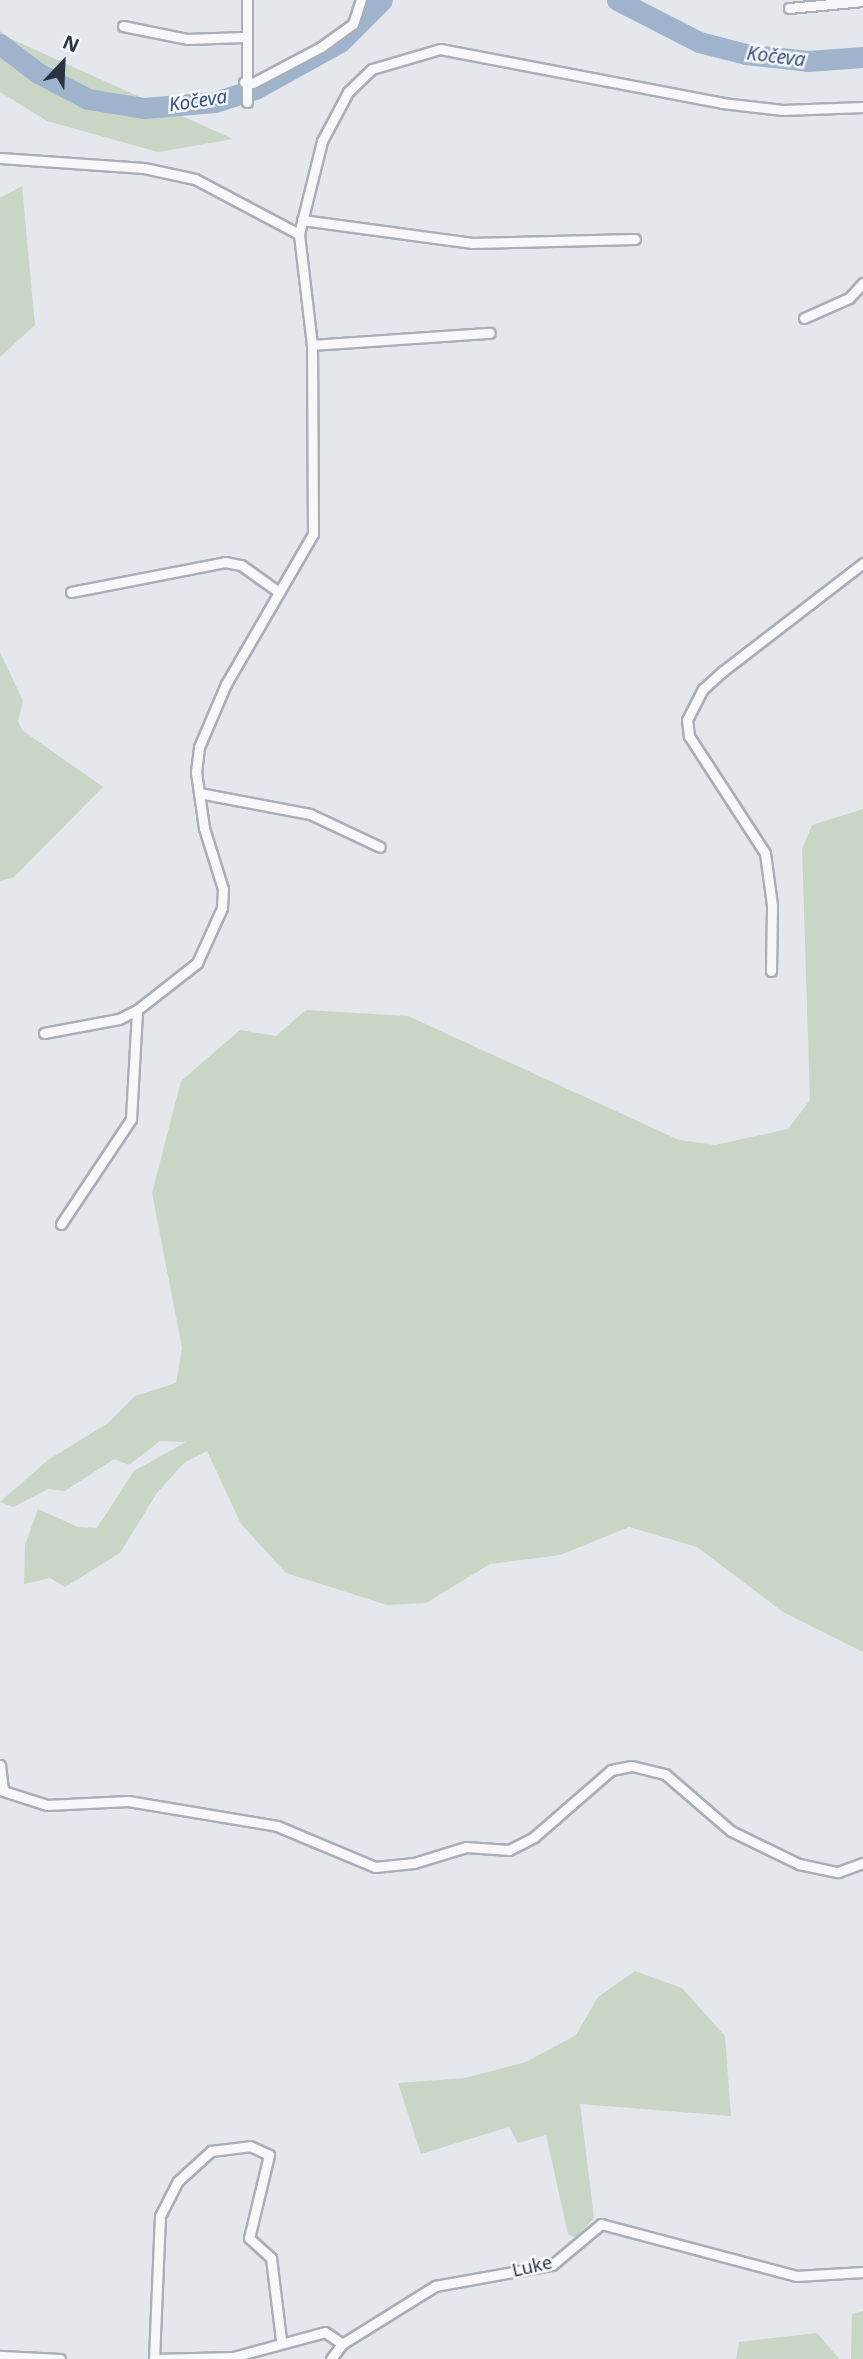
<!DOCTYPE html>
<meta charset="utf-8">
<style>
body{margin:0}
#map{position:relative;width:863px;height:2359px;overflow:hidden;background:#e4e7ec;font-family:"Noto Sans",sans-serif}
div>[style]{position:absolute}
.green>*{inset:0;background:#c9d6c5}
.river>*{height:21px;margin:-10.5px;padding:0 10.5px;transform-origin:10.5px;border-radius:10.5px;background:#9fb4cc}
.roads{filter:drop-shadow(2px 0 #a9aeb7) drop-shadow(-2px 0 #a9aeb7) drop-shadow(0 2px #a9aeb7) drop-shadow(0 -2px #a9aeb7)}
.minor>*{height:9px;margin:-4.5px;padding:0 4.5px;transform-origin:4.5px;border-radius:4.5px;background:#f7f8fa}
span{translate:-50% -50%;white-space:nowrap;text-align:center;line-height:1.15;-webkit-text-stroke:5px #f4f6f9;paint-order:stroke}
.street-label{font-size:18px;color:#2b3445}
.water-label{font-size:19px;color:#34527a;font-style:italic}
.north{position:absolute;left:28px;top:28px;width:70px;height:70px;-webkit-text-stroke:5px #f4f6f9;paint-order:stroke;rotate:23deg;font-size:19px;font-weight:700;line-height:28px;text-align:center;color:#2b3445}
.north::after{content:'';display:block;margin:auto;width:24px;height:32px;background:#2b3445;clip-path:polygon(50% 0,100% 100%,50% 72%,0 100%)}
</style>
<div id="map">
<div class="green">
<i style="clip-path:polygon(0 31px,7px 37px,233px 139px,158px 152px,47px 121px,0 92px)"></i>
<i style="clip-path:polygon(22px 186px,35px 325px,0 357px,0 198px)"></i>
<i style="clip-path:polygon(0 652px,23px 701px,18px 721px,22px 730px,103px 787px,14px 877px,0 881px)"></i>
<i style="clip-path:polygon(863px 809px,863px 1652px,783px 1612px,697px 1547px,629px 1527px,560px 1555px,490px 1564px,426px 1603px,387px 1605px,286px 1573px,241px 1524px,207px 1451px,184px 1463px,157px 1493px,120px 1553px,65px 1587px,50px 1578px,24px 1584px,25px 1545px,38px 1509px,78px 1527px,97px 1528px,134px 1471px,186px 1442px,160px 1441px,129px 1465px,114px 1459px,65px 1491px,48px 1489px,13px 1507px,0 1502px,48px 1460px,108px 1423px,135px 1396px,176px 1383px,182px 1348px,152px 1193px,181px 1081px,240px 1030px,276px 1036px,306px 1010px,408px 1016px,679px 1140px,715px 1145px,788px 1129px,810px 1100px,802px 849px,812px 825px)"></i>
<i style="clip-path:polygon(635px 1971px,682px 1988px,725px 2036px,731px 2116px,580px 2104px,594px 2218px,576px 2238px,568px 2234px,546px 2135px,518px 2143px,509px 2127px,421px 2154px,398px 2083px,465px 2078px,526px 2062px,576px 2035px,598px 1997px)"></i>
<i style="clip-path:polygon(863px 2311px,863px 2359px,851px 2359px,852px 2314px)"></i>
<i style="clip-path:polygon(817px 2333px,839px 2359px,736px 2359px,739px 2342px)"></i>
</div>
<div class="river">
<i style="left:617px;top:0;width:92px;rotate:27.1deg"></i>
<i style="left:699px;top:42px;width:49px;rotate:14.3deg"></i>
<i style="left:746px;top:54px;width:62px;rotate:6.4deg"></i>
<i style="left:808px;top:61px;width:55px;rotate:-4.2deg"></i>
<i style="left:0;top:44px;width:48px;rotate:37.3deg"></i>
<i style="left:38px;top:73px;width:56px;rotate:27.5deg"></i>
<i style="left:88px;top:99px;width:57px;rotate:9.1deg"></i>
<i style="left:144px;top:108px;width:71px;rotate:-4.8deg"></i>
<i style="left:215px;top:102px;width:42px;rotate:-18deg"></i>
<i style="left:255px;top:89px;width:97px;rotate:-28.9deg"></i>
<i style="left:340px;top:42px;width:59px;rotate:-45deg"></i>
</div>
<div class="roads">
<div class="minor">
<i style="left:247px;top:0;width:102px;rotate:90deg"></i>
<i style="left:789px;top:8px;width:74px;rotate:-5.4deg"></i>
<i style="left:123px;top:26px;width:65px;rotate:11.5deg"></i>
<i style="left:187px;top:39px;width:57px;rotate:-2deg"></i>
<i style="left:244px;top:82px;width:9px;rotate:6deg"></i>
<i style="left:253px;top:83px;width:77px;rotate:-27.9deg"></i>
<i style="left:321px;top:47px;width:39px;rotate:-36deg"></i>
<i style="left:353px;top:24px;width:25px;rotate:-72deg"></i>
<i style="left:0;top:158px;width:144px;rotate:4deg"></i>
<i style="left:144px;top:168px;width:52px;rotate:12.2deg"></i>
<i style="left:195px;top:179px;width:118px;rotate:27.9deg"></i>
<i style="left:302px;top:220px;width:172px;rotate:7.7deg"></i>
<i style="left:472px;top:243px;width:163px;rotate:-1.4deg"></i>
<i style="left:804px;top:318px;width:49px;rotate:-24deg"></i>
<i style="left:849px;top:298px;width:21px;rotate:-47deg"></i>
<i style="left:312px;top:345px;width:178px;rotate:-3.9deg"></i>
<i style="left:71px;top:592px;width:157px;rotate:-11deg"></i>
<i style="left:225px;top:562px;width:16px;rotate:11deg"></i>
<i style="left:241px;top:565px;width:43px;rotate:35.5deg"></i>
<i style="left:199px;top:793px;width:113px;rotate:10.7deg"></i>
<i style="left:310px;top:814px;width:77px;rotate:25.2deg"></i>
<i style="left:771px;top:971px;width:66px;rotate:-89.1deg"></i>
<i style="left:772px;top:905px;width:52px;rotate:-97.7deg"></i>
<i style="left:765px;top:853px;width:140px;rotate:-123deg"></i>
<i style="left:689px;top:736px;width:16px;rotate:-97deg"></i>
<i style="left:687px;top:720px;width:35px;rotate:-63deg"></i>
<i style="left:703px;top:689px;width:27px;rotate:-42deg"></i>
<i style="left:723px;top:671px;width:177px;rotate:-37.6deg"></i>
<i style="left:44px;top:1033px;width:76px;rotate:-10.6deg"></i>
<i style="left:119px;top:1019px;width:20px;rotate:-27deg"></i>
<i style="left:137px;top:1010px;width:76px;rotate:-38.1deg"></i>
<i style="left:197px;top:963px;width:60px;rotate:-65.6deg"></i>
<i style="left:222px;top:908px;width:19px;rotate:-87deg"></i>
<i style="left:223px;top:889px;width:64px;rotate:-107.3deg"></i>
<i style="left:204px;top:828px;width:57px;rotate:-98.1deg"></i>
<i style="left:196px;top:772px;width:25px;rotate:-83deg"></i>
<i style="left:199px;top:747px;width:69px;rotate:-66.8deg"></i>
<i style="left:226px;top:684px;width:173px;rotate:-59.9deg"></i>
<i style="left:313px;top:534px;width:189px;rotate:-90.3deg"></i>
<i style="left:312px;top:345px;width:112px;rotate:-96.7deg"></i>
<i style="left:299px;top:234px;width:96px;rotate:-76.1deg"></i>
<i style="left:322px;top:141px;width:55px;rotate:-62deg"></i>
<i style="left:348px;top:92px;width:33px;rotate:-44deg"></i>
<i style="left:372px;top:69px;width:71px;rotate:-16.4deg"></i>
<i style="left:440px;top:49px;width:287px;rotate:10.8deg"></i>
<i style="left:722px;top:103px;width:61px;rotate:6.5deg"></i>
<i style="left:783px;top:110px;width:80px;rotate:-2.1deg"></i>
<i style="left:61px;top:1224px;width:126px;rotate:-56.3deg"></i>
<i style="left:131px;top:1119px;width:109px;rotate:-86.8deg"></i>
<i style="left:0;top:1765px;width:26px;rotate:83deg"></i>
<i style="left:0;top:1790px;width:49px;rotate:17.7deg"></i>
<i style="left:47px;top:1805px;width:81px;rotate:-2.8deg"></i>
<i style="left:128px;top:1801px;width:151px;rotate:9.5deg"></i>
<i style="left:277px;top:1826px;width:106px;rotate:22.7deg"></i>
<i style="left:375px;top:1867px;width:39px;rotate:-6deg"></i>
<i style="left:414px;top:1863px;width:54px;rotate:-17.1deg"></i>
<i style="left:466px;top:1847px;width:43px;rotate:4deg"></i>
<i style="left:509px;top:1850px;width:28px;rotate:-27deg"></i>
<i style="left:534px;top:1837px;width:102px;rotate:-41deg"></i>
<i style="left:611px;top:1770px;width:21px;rotate:-11deg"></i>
<i style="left:632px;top:1766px;width:34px;rotate:14deg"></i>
<i style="left:665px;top:1774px;width:87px;rotate:40.8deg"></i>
<i style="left:731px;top:1831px;width:76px;rotate:25.9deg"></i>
<i style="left:799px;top:1864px;width:40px;rotate:12deg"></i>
<i style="left:838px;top:1872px;width:27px;rotate:-20deg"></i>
<i style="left:0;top:2356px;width:60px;rotate:2.9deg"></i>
<i style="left:154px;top:2359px;width:143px;rotate:-87.6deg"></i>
<i style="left:160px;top:2216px;width:39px;rotate:-63deg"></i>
<i style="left:178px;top:2181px;width:45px;rotate:-42.3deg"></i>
<i style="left:211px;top:2151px;width:39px;rotate:-7deg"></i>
<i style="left:250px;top:2146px;width:21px;rotate:25deg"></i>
<i style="left:269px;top:2155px;width:85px;rotate:103.5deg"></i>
<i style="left:249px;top:2238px;width:30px;rotate:42deg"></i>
<i style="left:271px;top:2258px;width:83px;rotate:83deg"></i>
<i style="left:155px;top:2359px;width:78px;rotate:-1.5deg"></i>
<i style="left:233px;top:2357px;width:95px;rotate:-15.2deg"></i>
<i style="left:325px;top:2332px;width:21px;rotate:35deg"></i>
<i style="left:331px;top:2359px;width:19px;rotate:-54deg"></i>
<i style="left:342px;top:2344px;width:110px;rotate:-31.9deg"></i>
<i style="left:435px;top:2286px;width:119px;rotate:-10.2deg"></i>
<i style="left:552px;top:2265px;width:64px;rotate:-39.9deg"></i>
<i style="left:601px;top:2224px;width:202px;rotate:14.9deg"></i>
<i style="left:796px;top:2276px;width:67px;rotate:-3.4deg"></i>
</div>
</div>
<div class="street-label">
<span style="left:532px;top:2266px;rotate:-13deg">Luke</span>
</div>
<div class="water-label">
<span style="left:776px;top:57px;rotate:7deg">Kočeva</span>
<span style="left:198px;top:101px;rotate:-9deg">Kočeva</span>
</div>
<div class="north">N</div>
</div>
